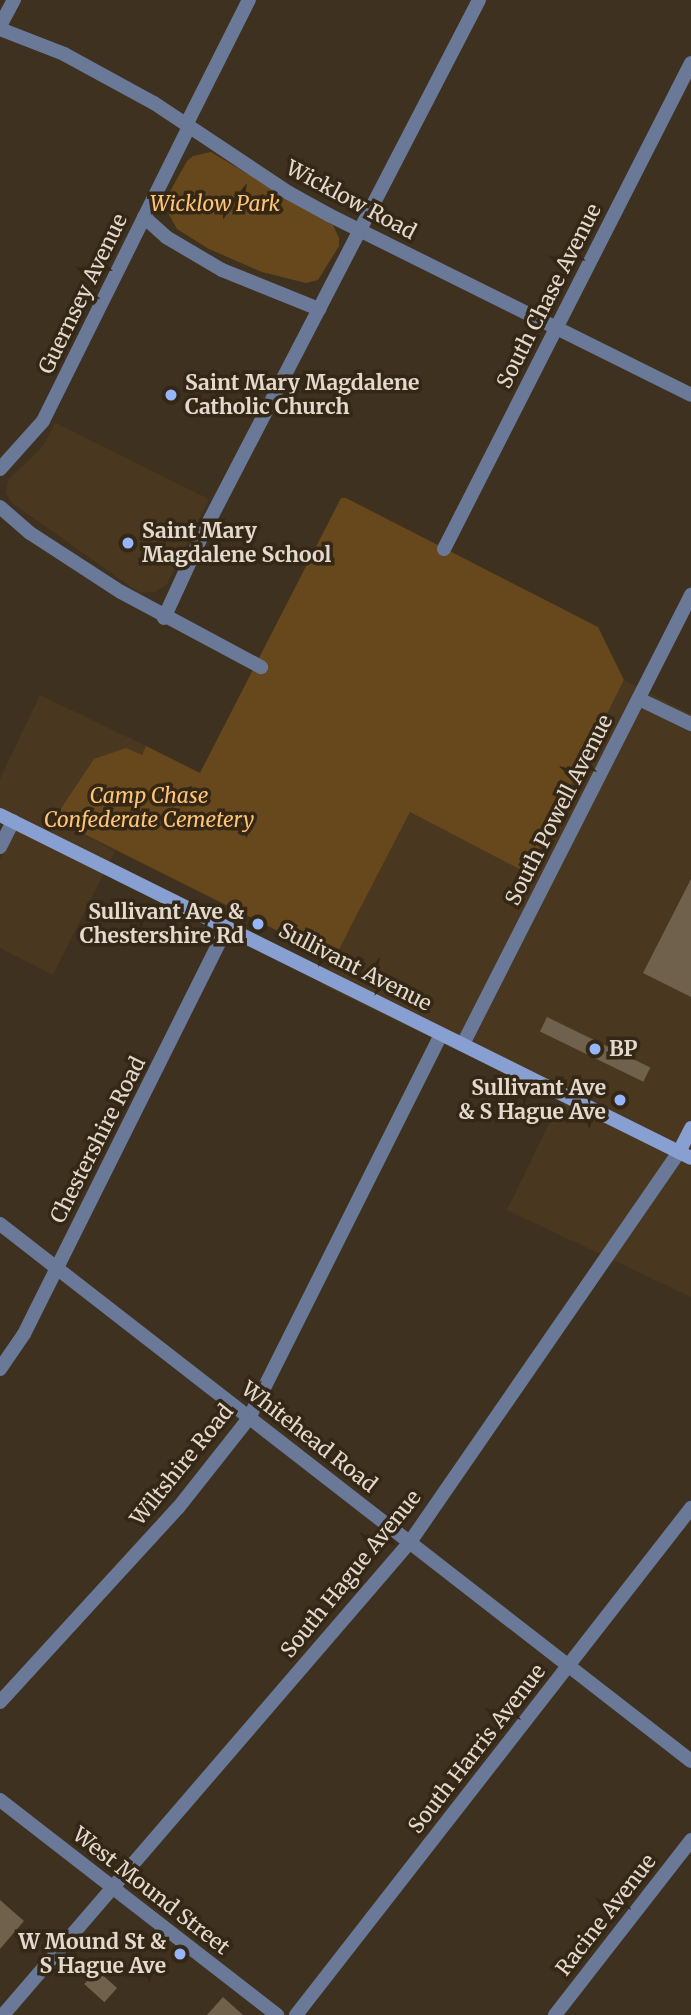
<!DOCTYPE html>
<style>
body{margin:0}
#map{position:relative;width:691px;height:2015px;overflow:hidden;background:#3f311f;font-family:Merriweather,serif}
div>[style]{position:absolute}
.built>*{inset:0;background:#4a371f}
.green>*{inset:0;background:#67481c}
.building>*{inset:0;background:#70614d;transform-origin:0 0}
.minor>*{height:14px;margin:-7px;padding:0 7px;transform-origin:7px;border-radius:7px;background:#6a7998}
.tertiary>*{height:14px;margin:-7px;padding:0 7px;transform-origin:7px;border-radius:7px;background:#6a7998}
.secondary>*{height:14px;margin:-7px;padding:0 7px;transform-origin:7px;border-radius:7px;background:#879fd1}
.dots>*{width:19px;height:19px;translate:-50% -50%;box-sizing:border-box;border:4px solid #352715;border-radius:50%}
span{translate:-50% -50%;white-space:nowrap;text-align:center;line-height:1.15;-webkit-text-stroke:7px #352715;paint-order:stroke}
.street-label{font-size:21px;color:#e3dacf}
.park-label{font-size:21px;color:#ffc476;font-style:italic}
.poi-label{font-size:21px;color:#e3dacf;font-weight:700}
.left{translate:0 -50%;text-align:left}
.right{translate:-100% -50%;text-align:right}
</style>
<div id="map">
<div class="built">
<i style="clip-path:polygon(55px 423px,209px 499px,167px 584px,155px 592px,140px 593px,12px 503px,6px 493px,8px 480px,43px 446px)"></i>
<i style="clip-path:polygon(624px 680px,691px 714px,691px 1297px,507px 1210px,560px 1101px,321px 984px,410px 812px,527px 873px)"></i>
<i style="clip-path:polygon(40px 695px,146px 746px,142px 756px,54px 819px,115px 851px,53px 975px,0 948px,0 860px,16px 829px,0 822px,0 779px)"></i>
</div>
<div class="green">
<i style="clip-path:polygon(211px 152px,333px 225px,339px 238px,339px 246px,318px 280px,306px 283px,262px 272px,209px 249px,177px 229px,168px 213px,168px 195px,187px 161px,193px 156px)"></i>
<i style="clip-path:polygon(341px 498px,346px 498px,598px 627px,624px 680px,527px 873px,410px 812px,334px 959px,54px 819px,94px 759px,126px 748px,142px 755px,146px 746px,200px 773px)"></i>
</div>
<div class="building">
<i style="clip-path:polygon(691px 879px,691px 997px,643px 973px)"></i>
<i style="left:547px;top:1017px;width:115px;height:16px;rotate:26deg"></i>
<i style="clip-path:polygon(0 1900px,24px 1921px,0 1949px)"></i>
<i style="left:97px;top:1970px;width:27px;height:19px;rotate:42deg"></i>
<i style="clip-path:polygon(223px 1997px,243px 2015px,207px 2015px)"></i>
</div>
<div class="minor">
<i style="left:0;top:26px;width:30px;rotate:-62deg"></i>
<i style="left:0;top:29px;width:69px;rotate:21.3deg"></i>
<i style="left:64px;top:54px;width:102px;rotate:28.6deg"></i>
<i style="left:154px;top:103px;width:162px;rotate:33.7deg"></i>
<i style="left:289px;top:193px;width:46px;rotate:28.8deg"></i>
<i style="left:329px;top:215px;width:404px;rotate:26.4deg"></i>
<i style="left:186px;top:125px;width:140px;rotate:-63.3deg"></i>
<i style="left:144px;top:217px;width:30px;rotate:42deg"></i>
<i style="left:166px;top:237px;width:65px;rotate:30.5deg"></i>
<i style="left:222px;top:270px;width:105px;rotate:21.9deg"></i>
<i style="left:0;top:469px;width:64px;rotate:-48.1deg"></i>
<i style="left:43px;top:421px;width:328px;rotate:-63.6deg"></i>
<i style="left:0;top:507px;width:40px;rotate:41deg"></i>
<i style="left:30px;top:533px;width:108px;rotate:33deg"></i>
<i style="left:121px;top:592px;width:159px;rotate:28.2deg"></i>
<i style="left:444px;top:549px;width:545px;rotate:-63.06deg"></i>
<i style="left:164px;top:618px;width:96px;rotate:-65.3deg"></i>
<i style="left:204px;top:531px;width:598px;rotate:-62.62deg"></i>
<i style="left:639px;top:699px;width:58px;rotate:25.7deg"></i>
<i style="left:0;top:847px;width:29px;rotate:-63deg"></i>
<i style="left:463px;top:1044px;width:504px;rotate:-63.08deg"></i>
<i style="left:0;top:1224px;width:875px;rotate:37.85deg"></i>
<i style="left:0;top:1369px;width:42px;rotate:-55.6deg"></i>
<i style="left:24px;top:1334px;width:455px;rotate:-63.5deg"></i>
<i style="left:0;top:1702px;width:263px;rotate:-47.5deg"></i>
<i style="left:178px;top:1508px;width:115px;rotate:-51.7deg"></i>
<i style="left:249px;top:1418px;width:429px;rotate:-63.4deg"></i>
<i style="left:0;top:1800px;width:142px;rotate:37.8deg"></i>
<i style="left:296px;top:2015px;width:643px;rotate:-52.08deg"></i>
<i style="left:555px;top:2015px;width:222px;rotate:-52.1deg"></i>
</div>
<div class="tertiary">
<i style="left:112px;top:1887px;width:209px;rotate:37.8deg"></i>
<i style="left:3px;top:2015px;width:624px;rotate:-49.29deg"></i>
<i style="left:410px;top:1542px;width:474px;rotate:-55.4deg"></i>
</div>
<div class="secondary">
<i style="left:0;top:815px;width:771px;rotate:26.4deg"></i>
<i style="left:679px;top:1152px;width:27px;rotate:-63deg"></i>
</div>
<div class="dots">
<i style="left:171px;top:395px;background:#95b6fd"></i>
<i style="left:128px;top:543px;background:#95b6fd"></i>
<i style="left:258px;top:924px;background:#95b6fd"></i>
<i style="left:595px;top:1049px;background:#95b6fd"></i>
<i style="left:620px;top:1100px;background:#95b6fd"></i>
<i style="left:180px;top:1954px;background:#95b6fd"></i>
</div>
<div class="street-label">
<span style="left:351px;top:200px;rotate:28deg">Wicklow Road</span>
<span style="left:83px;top:294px;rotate:-64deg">Guernsey Avenue</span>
<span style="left:549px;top:296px;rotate:-63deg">South Chase Avenue</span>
<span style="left:559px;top:810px;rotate:-63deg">South Powell Avenue</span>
<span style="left:355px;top:967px;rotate:27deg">Sullivant Avenue</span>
<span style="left:98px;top:1140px;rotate:-63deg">Chestershire Road</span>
<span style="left:309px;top:1437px;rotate:38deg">Whitehead Road</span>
<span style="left:182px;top:1465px;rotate:-51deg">Wiltshire Road</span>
<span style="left:351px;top:1574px;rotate:-51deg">South Hague Avenue</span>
<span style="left:477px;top:1749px;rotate:-52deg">South Harris Avenue</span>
<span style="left:151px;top:1891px;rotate:38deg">West Mound Street</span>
<span style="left:606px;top:1915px;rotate:-52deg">Racine Avenue</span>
</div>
<div class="park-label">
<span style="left:215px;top:204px">Wicklow Park</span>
<span style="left:149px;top:808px">Camp Chase<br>Confederate Cemetery</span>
</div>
<div class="poi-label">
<span class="left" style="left:185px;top:395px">Saint Mary Magdalene<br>Catholic Church</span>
<span class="left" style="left:142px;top:543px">Saint Mary<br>Magdalene School</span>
<span class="right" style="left:244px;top:924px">Sullivant Ave &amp;<br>Chestershire Rd</span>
<span class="left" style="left:609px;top:1049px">BP</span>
<span class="right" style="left:606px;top:1100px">Sullivant Ave<br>&amp; S Hague Ave</span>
<span class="right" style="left:166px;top:1954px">W Mound St &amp;<br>S Hague Ave</span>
</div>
</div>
